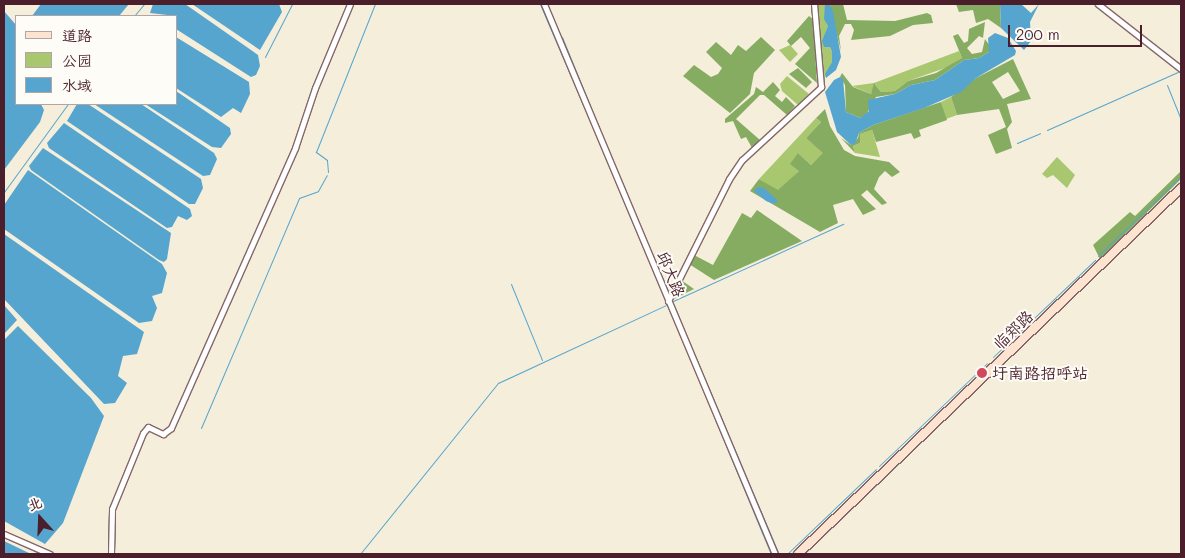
<!DOCTYPE html>
<meta charset="utf-8">
<style>
body{margin:0}
#map{position:relative;width:1185px;height:558px;overflow:hidden;background:#f4eedb;font-family:Mali,"LXGW WenKai TC",sans-serif}
div>[style]{position:absolute}
.green>*{inset:0;background:#a8c76f}
.forest>*{inset:0;background:#86ac62}
.water>*{inset:0;background:#55a5cf}
.stream>*{height:1px;margin:-0.5px;padding:0 0.5px;transform-origin:0.5px;border-radius:0.5px;background:#55a5cf}
.roads{filter:drop-shadow(1px 0 #866769) drop-shadow(-1px 0 #866769) drop-shadow(0 1px #866769) drop-shadow(0 -1px #866769)}
.minor>*{height:5px;margin:-2.5px;padding:0 2.5px;transform-origin:2.5px;border-radius:2.5px;background:#fff}
.secondary>*{height:8px;margin:-4px;padding:0 4px;transform-origin:4px;border-radius:4px;background:#fde4d1}
.dots>*{width:14px;height:14px;translate:-50% -50%;box-sizing:border-box;border:2px solid #fdfcf7;border-radius:50%}
span{translate:-50% -50%;white-space:nowrap;text-align:center;line-height:1.15;-webkit-text-stroke:4px #fdfcf7;paint-order:stroke}
.street-label{font-size:16px;color:#4a1f2b}
.poi-label{font-size:16px;color:#4a1f2b}
.left{translate:0 -50%;text-align:left}
.frame{position:absolute;inset:0;border:5px solid #4a1f2b;pointer-events:none}
.legend{position:absolute;left:15px;top:15px;width:162px;height:90px;box-sizing:border-box;background:#fdfcf7;border:1px solid #b5a4a5;margin:0;padding:6px 9px;list-style:none;font-size:15px;color:#4a1f2b}
.legend li{display:flex;align-items:center;gap:10px;height:25px}
.legend b{width:25px;border:1px solid #b5a4a5}
.north{position:absolute;left:15px;top:493px;width:50px;height:50px;-webkit-text-stroke:4px #fdfcf7;paint-order:stroke;rotate:340deg;font-size:14px;font-weight:700;line-height:20px;text-align:center;color:#4a1f2b}
.north::after{content:'';display:block;margin:auto;width:18px;height:22px;background:#4a1f2b;clip-path:polygon(50% 0,100% 100%,50% 72%,0 100%)}
.scale{position:absolute;left:1008px;top:25px;width:134px;height:22px;box-sizing:border-box;border:2px solid #4a1f2b;border-top:0;padding-left:6px;font-size:15px;line-height:18px;white-space:nowrap;color:#4a1f2b;-webkit-text-stroke:4px #fdfcf7;paint-order:stroke}
</style>
<div id="map">
<div class="green">
<i style="clip-path:polygon(816px 4px,825px 4px,828px 26px,825px 36px,832px 52px,832px 62px,823px 82px)"></i>
<i style="clip-path:polygon(790px 45px,798px 54px,790px 62px,779px 50px)"></i>
<i style="clip-path:polygon(959px 51px,962px 58px,948px 67px,908px 81px,895px 91px,881px 92px,875px 84px,871px 94px,852px 86px,874px 83px)"></i>
<i style="clip-path:polygon(787px 76px,809px 94px,798px 105px,782px 91px,780px 84px)"></i>
<i style="clip-path:polygon(951px 97px,957px 115px,946px 119px,941px 102px)"></i>
<i style="clip-path:polygon(816px 118px,821px 122px,806px 138px,824px 153px,811px 165px,798px 153px,799px 171px,778px 191px,759px 179px)"></i>
<i style="clip-path:polygon(872px 130px,880px 157px,855px 153px,853px 146px,860px 143px,860px 134px)"></i>
<i style="clip-path:polygon(1057px 157px,1075px 175px,1067px 188px,1053px 175px,1047px 178px,1042px 174px)"></i>
</div>
<div class="forest">
<i style="clip-path:polygon(829px 4px,843px 4px,847px 20px,895px 21px,927px 13px,931px 15px,933px 23px,913px 25px,890px 36px,851px 40px,854px 30px,851px 24px,845px 24px,839px 36px,841px 51px)"></i>
<i style="clip-path:polygon(956px 4px,1000px 4px,1001px 28px,988px 19px,976px 23px,973px 10px,959px 12px)"></i>
<i style="clip-path:polygon(809px 16px,813px 19px,817px 83px,795px 64px,810px 48px,801px 37px,791px 46px,787px 41px)"></i>
<i style="clip-path:polygon(985px 22px,983px 38px,979px 36px,967px 48px,972px 54px,982px 52px,985px 39px,990px 46px,989px 52px,979px 58px,964px 60px,935px 80px,911px 85px,895px 94px,876px 97px,866px 115px,860px 118px,846px 112px,845px 85px,840px 77px,842px 73px,853px 87px,871px 94px,874px 83px,881px 92px,895px 91px,908px 81px,936px 73px,962px 58px,953px 36px,958px 34px,964px 43px,968px 41px,969px 29px)"></i>
<i style="clip-path:polygon(761px 37px,775px 50px,754px 73px,750px 94px,730px 113px,683px 76px,694px 65px,711px 77px,718px 74px,722px 68px,706px 52px,716px 42px,731px 55px,738px 45px,746px 51px)"></i>
<i style="clip-path:polygon(evenodd,1013px 59px,1031px 99px,1007px 104px,1012px 122px,1007px 129px,1012px 148px,996px 154px,988px 135px,1006px 127px,999px 109px,957px 115px,951px 97px,976px 78px,1013px 59px,1008px 72px,1020px 91px,1003px 99px,992px 82px,1008px 72px)"></i>
<i style="clip-path:polygon(798px 68px,812px 82px,806px 88px,789px 74px)"></i>
<i style="clip-path:polygon(773px 82px,780px 90px,775px 96px,782px 102px,786px 97px,795px 106px,787px 115px,764px 95px,760px 95px,736px 119px,760px 140px,752px 148px,746px 137px,741px 139px,733px 121px,725px 123px,725px 119px,754px 94px,756px 87px,763px 92px)"></i>
<i style="clip-path:polygon(941px 102px,947px 120px,919px 130px,921px 136px,914px 139px,911px 133px,876px 142px,872px 130px,860px 134px,860px 143px,853px 146px,855px 153px,841px 138px,851px 145px,858px 138px,859px 133px,873px 125px)"></i>
<i style="clip-path:polygon(825px 109px,830px 126px,844px 150px,855px 156px,889px 162px,900px 172px,892px 177px,885px 171px,879px 177px,874px 189px,887px 203px,882px 205px,867px 190px,861px 195px,876px 209px,863px 215px,853px 199px,833px 205px,838px 223px,820px 232px,750px 191px,759px 179px,778px 190px,799px 171px,790px 164px,798px 153px,811px 165px,823px 153px,806px 138px,821px 122px,816px 118px)"></i>
<i style="clip-path:polygon(1181px 171px,1181px 179px,1100px 259px,1093px 245px,1130px 212px,1135px 216px)"></i>
<i style="clip-path:polygon(757px 210px,802px 241px,714px 280px,689px 264px,694px 255px,713px 265px,742px 213px,751px 218px)"></i>
<i style="clip-path:polygon(681px 280px,694px 289px,672px 300px)"></i>
</div>
<div class="water">
<i style="clip-path:polygon(41px 4px,129px 4px,119px 16px,32px 16px)"></i>
<i style="clip-path:polygon(153px 4px,185px 4px,258px 55px,260px 66px,256px 75px,251px 77px,176px 29px,176px 16px,150px 13px)"></i>
<i style="clip-path:polygon(192px 4px,279px 4px,282px 12px,260px 50px)"></i>
<i style="clip-path:polygon(825px 4px,829px 4px,833px 11px,841px 57px,836px 70px,826px 78px,825px 74px,832px 62px,832px 52px,830px 47px,824px 47px,822px 41px,828px 26px,824px 19px)"></i>
<i style="clip-path:polygon(1000px 4px,1021px 4px,1031px 13px,1039px 4px,1030px 22px,1031px 41px,1024px 50px,1001px 28px)"></i>
<i style="clip-path:polygon(4px 11px,16px 25px,16px 104px,41px 104px,44px 110px,40px 122px,4px 170px)"></i>
<i style="clip-path:polygon(995px 33px,1008px 38px,1016px 51px,1015px 55px,976px 78px,961px 92px,924px 108px,873px 125px,859px 133px,855px 144px,851px 145px,837px 132px,825px 92px,834px 80px,840px 77px,843px 79px,846px 112px,860px 118px,869px 111px,868px 100px,895px 94px,911px 85px,935px 80px,964px 60px,979px 58px,989px 52px,988px 38px)"></i>
<i style="clip-path:polygon(176px 37px,249px 82px,250px 94px,241px 113px,233px 108px,221px 117px,176px 88px)"></i>
<i style="clip-path:polygon(176px 91px,230px 128px,231px 134px,221px 148px,212px 147px,145px 104px,176px 104px)"></i>
<i style="clip-path:polygon(77px 104px,88px 104px,201px 179px,203px 188px,195px 204px,189px 204px,67px 121px)"></i>
<i style="clip-path:polygon(94px 104px,141px 104px,214px 153px,217px 159px,210px 175px,203px 176px)"></i>
<i style="clip-path:polygon(64px 123px,190px 209px,192px 216px,187px 220px,178px 216px,172px 227px,167px 228px,49px 148px,47px 143px)"></i>
<i style="clip-path:polygon(43px 148px,171px 233px,167px 259px,164px 262px,159px 260px,31px 170px,29px 166px)"></i>
<i style="clip-path:polygon(28px 170px,162px 264px,167px 273px,162px 293px,152px 296px,157px 308px,152px 321px,139px 323px,4px 229px,4px 205px)"></i>
<i style="clip-path:polygon(757px 187px,764px 188px,778px 201px,774px 204px,766px 201px,754px 191px)"></i>
<i style="clip-path:polygon(4px 234px,144px 332px,137px 354px,123px 356px,118px 376px,127px 383px,115px 403px,104px 404px,4px 299px)"></i>
<i style="clip-path:polygon(4px 305px,17px 320px,4px 334px)"></i>
<i style="clip-path:polygon(18px 326px,91px 398px,104px 416px,63px 523px,45px 544px,4px 521px,4px 340px)"></i>
<i style="clip-path:polygon(4px 541px,31px 554px,4px 554px)"></i>
</div>
<div class="stream">
<i style="left:540px;top:4px;width:183px;rotate:66.8deg"></i>
<i style="left:547px;top:4px;width:32px;rotate:68deg"></i>
<i style="left:134px;top:16px;width:16px;rotate:-50deg"></i>
<i style="left:562px;top:37px;width:109px;rotate:67.9deg"></i>
<i style="left:265px;top:57px;width:59px;rotate:-63deg"></i>
<i style="left:1167px;top:85px;width:38px;rotate:68deg"></i>
<i style="left:1047px;top:130px;width:143px;rotate:-23.9deg"></i>
<i style="left:1017px;top:143px;width:25px;rotate:-23deg"></i>
<i style="left:328px;top:172px;width:12px;rotate:-95deg"></i>
<i style="left:327px;top:160px;width:14px;rotate:-144deg"></i>
<i style="left:316px;top:152px;width:159px;rotate:-68.3deg"></i>
<i style="left:4px;top:192px;width:109px;rotate:-54deg"></i>
<i style="left:637px;top:219px;width:81px;rotate:67.5deg"></i>
<i style="left:1098px;top:256px;width:115px;rotate:-43.9deg"></i>
<i style="left:511px;top:284px;width:82px;rotate:67.8deg"></i>
<i style="left:673px;top:301px;width:187px;rotate:-24.4deg"></i>
<i style="left:674px;top:306px;width:269px;rotate:67.1deg"></i>
<i style="left:993px;top:357px;width:141px;rotate:-43.6deg"></i>
<i style="left:998px;top:368px;width:59px;rotate:-43.6deg"></i>
<i style="left:715px;top:419px;width:146px;rotate:67.5deg"></i>
<i style="left:201px;top:428px;width:250px;rotate:-66.9deg"></i>
<i style="left:299px;top:198px;width:20px;rotate:-20deg"></i>
<i style="left:318px;top:191px;width:18px;rotate:-61deg"></i>
<i style="left:879px;top:466px;width:149px;rotate:-43.6deg"></i>
<i style="left:4px;top:537px;width:41px;rotate:24.7deg"></i>
<i style="left:360px;top:554px;width:220px;rotate:-51.1deg"></i>
<i style="left:498px;top:383px;width:185px;rotate:-24.9deg"></i>
<i style="left:787px;top:554px;width:123px;rotate:-43.7deg"></i>
<i style="left:804px;top:554px;width:262px;rotate:-43.8deg"></i>
</div>
<div class="roads">
<div class="minor">
<i style="left:544px;top:4px;width:597px;rotate:67.22deg"></i>
<i style="left:1098px;top:4px;width:105px;rotate:38.1deg"></i>
<i style="left:668px;top:301px;width:136px;rotate:-63.4deg"></i>
<i style="left:729px;top:179px;width:23px;rotate:-56deg"></i>
<i style="left:742px;top:160px;width:108px;rotate:-42.7deg"></i>
<i style="left:821px;top:87px;width:83px;rotate:-94.8deg"></i>
<i style="left:4px;top:534px;width:50px;rotate:23.5deg"></i>
<i style="left:111px;top:554px;width:45px;rotate:-88.7deg"></i>
<i style="left:112px;top:509px;width:82px;rotate:-67.8deg"></i>
<i style="left:143px;top:433px;width:8px;rotate:-50deg"></i>
<i style="left:148px;top:427px;width:17px;rotate:25deg"></i>
<i style="left:163px;top:434px;width:10px;rotate:-37deg"></i>
<i style="left:171px;top:428px;width:306px;rotate:-66.1deg"></i>
<i style="left:295px;top:148px;width:63px;rotate:-71.6deg"></i>
<i style="left:315px;top:88px;width:91px;rotate:-67.4deg"></i>
</div>
<div class="secondary">
<i style="left:798px;top:554px;width:530px;rotate:-43.7deg"></i>
</div>
</div>
<div class="dots">
<i style="left:982px;top:373px;background:#d1495b"></i>
</div>
<div class="street-label">
<span style="left:671px;top:274px;rotate:67deg">邱大路</span>
<span style="left:1013px;top:330px;rotate:-44deg">临郑路</span>
</div>
<div class="poi-label">
<span class="left" style="left:992px;top:373px">圩南路招呼站</span>
</div>
<div class="frame"></div>
<ul class="legend">
<li><b style="height:6px;background:#fde4d1"></b>道路</li>
<li><b style="height:14px;background:#a8c76f"></b>公园</li>
<li><b style="height:14px;background:#55a5cf"></b>水域</li>
</ul>
<div class="north">北</div>
<div class="scale">200 m</div>
</div>
